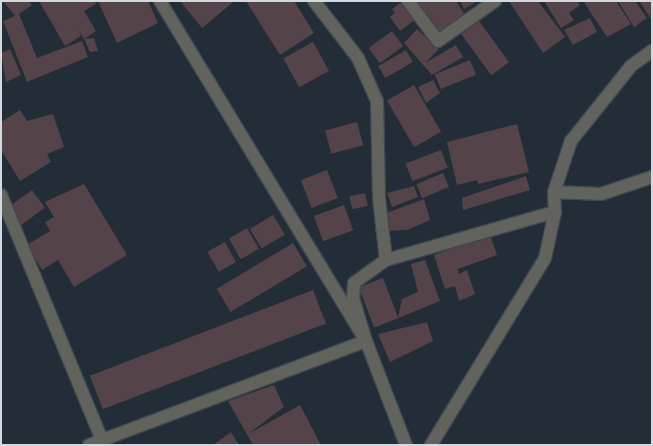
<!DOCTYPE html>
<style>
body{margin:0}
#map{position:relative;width:653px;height:446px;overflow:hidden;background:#222d37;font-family:"DM Sans",sans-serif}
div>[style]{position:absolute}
.building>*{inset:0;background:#544349;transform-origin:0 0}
.roads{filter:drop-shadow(1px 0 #3e4952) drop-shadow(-1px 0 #3e4952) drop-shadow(0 1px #3e4952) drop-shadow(0 -1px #3e4952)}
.street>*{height:12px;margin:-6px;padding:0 6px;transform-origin:6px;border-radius:6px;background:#62635c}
span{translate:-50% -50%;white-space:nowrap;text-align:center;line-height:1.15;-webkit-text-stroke:4px #222d37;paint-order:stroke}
.frame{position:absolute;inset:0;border:2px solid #d2dae0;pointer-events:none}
</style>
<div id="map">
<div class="building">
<i style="clip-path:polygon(3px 1px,29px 1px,32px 5px,19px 14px,37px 58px,82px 41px,88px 57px,27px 82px,3px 21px,15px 16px)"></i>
<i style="clip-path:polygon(39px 1px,95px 1px,96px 4px,84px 11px,96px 31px,84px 39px,78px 29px,81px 36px,65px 46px)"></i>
<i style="clip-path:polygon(98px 1px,148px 1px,158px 23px,117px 43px)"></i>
<i style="clip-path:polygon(180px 1px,231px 1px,232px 3px,202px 28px)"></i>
<i style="clip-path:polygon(246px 1px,294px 1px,314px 33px,280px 55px)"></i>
<i style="clip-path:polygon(403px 1px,416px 19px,400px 31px,390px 17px,395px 13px,392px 9px)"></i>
<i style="clip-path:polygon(413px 1px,456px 1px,467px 18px,435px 35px)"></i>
<i style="clip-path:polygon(460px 1px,478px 1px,464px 9px)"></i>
<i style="clip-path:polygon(509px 1px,538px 1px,565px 37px,543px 53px)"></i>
<i style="clip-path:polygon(544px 1px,577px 1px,580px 5px,569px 13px,574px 20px,561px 28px)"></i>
<i style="clip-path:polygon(583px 1px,616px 1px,631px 24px,607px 37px)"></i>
<i style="clip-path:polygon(618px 1px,635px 1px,647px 18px,634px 27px)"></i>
<i style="clip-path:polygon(639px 1px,652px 1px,652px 20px)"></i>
<i style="clip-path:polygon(590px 18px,597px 32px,573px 45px,564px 30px)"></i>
<i style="left:479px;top:21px;width:51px;height:22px;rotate:54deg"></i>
<i style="clip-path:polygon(417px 29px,439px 49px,425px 63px,456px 45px,463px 57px,432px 75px,404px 43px)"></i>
<i style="left:392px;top:31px;width:19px;height:29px;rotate:54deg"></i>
<i style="clip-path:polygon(94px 38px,98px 51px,90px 52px,84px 39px)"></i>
<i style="left:313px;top:42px;width:33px;height:34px;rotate:61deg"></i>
<i style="clip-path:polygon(10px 49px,21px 75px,6px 82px,1px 53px)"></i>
<i style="left:406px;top:50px;width:14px;height:32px;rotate:60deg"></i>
<i style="left:470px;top:60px;width:16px;height:38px;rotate:68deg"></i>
<i style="clip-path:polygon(433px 80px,440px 93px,426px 103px,418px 87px)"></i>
<i style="left:414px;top:85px;width:54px;height:31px;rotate:60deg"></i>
<i style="clip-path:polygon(20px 110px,27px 121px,53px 114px,64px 147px,47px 154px,51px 162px,20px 181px,1px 150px,1px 122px)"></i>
<i style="left:357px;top:122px;width:24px;height:33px;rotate:75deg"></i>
<i style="clip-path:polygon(517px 124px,529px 172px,478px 184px,477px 180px,457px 185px,447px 142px)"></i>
<i style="left:441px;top:150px;width:19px;height:38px;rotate:69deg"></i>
<i style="left:327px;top:170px;width:30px;height:28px;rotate:69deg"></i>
<i style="left:443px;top:173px;width:15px;height:29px;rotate:67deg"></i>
<i style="clip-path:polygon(526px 176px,530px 190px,463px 210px,462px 198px)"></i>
<i style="clip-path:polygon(84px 184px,127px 255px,74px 287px,58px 260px,42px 270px,27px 245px,50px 231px,45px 222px,54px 217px,45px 202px)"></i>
<i style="clip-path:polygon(414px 186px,418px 197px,392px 207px,387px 193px)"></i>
<i style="left:32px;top:190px;width:22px;height:32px;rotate:54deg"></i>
<i style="left:365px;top:193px;width:13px;height:16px;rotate:77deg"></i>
<i style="clip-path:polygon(424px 199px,430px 220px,407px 230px,388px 231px,384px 214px)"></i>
<i style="left:344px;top:205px;width:27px;height:32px;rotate:70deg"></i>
<i style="left:273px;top:215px;width:23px;height:27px;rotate:59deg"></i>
<i style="left:247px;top:228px;width:24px;height:21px;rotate:60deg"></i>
<i style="clip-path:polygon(490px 235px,497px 255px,458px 269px,459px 274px,467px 270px,475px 294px,459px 301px,455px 286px,445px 289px,434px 255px)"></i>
<i style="left:225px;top:242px;width:23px;height:20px;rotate:61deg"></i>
<i style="left:293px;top:243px;width:27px;height:89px;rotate:59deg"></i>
<i style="clip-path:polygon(425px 260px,440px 301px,398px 318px,402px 299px,418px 292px,411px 264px)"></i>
<i style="left:383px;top:278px;width:43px;height:26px;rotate:69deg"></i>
<i style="left:313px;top:290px;width:36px;height:239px;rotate:69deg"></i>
<i style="clip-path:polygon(427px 322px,433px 341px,390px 362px,378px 334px)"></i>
<i style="clip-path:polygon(274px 385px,284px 407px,248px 434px,300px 405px,321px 445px,253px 445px,228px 401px)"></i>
<i style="clip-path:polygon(231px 432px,239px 445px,213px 445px)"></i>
</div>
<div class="roads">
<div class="street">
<i style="left:160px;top:1px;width:398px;rotate:58.8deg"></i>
<i style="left:314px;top:1px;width:72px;rotate:52.3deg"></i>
<i style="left:358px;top:58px;width:47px;rotate:66.2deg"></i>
<i style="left:377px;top:101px;width:97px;rotate:88.8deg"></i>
<i style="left:379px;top:198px;width:62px;rotate:83.6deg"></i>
<i style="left:408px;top:1px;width:50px;rotate:53.1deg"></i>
<i style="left:438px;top:41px;width:70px;rotate:-35.1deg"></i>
<i style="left:554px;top:192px;width:47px;rotate:2.4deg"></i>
<i style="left:601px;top:194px;width:54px;rotate:-18.4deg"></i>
<i style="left:1px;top:195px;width:265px;rotate:67.6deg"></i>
<i style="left:89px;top:445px;width:296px;rotate:-20.6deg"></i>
<i style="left:406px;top:445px;width:111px;rotate:-111deg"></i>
<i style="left:366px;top:341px;width:45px;rotate:-106.8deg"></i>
<i style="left:353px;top:298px;width:15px;rotate:-86deg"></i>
<i style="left:354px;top:283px;width:39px;rotate:-36deg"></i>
<i style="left:386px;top:260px;width:176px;rotate:-15.9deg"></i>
<i style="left:431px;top:445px;width:219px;rotate:-58.6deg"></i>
<i style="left:545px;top:258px;width:47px;rotate:-77.7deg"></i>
<i style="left:555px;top:212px;width:20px;rotate:-93deg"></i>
<i style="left:554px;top:192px;width:54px;rotate:-71.6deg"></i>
<i style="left:571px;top:141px;width:96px;rotate:-51.3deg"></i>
<i style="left:631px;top:66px;width:26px;rotate:-36deg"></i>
</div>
</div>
<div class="frame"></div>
</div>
